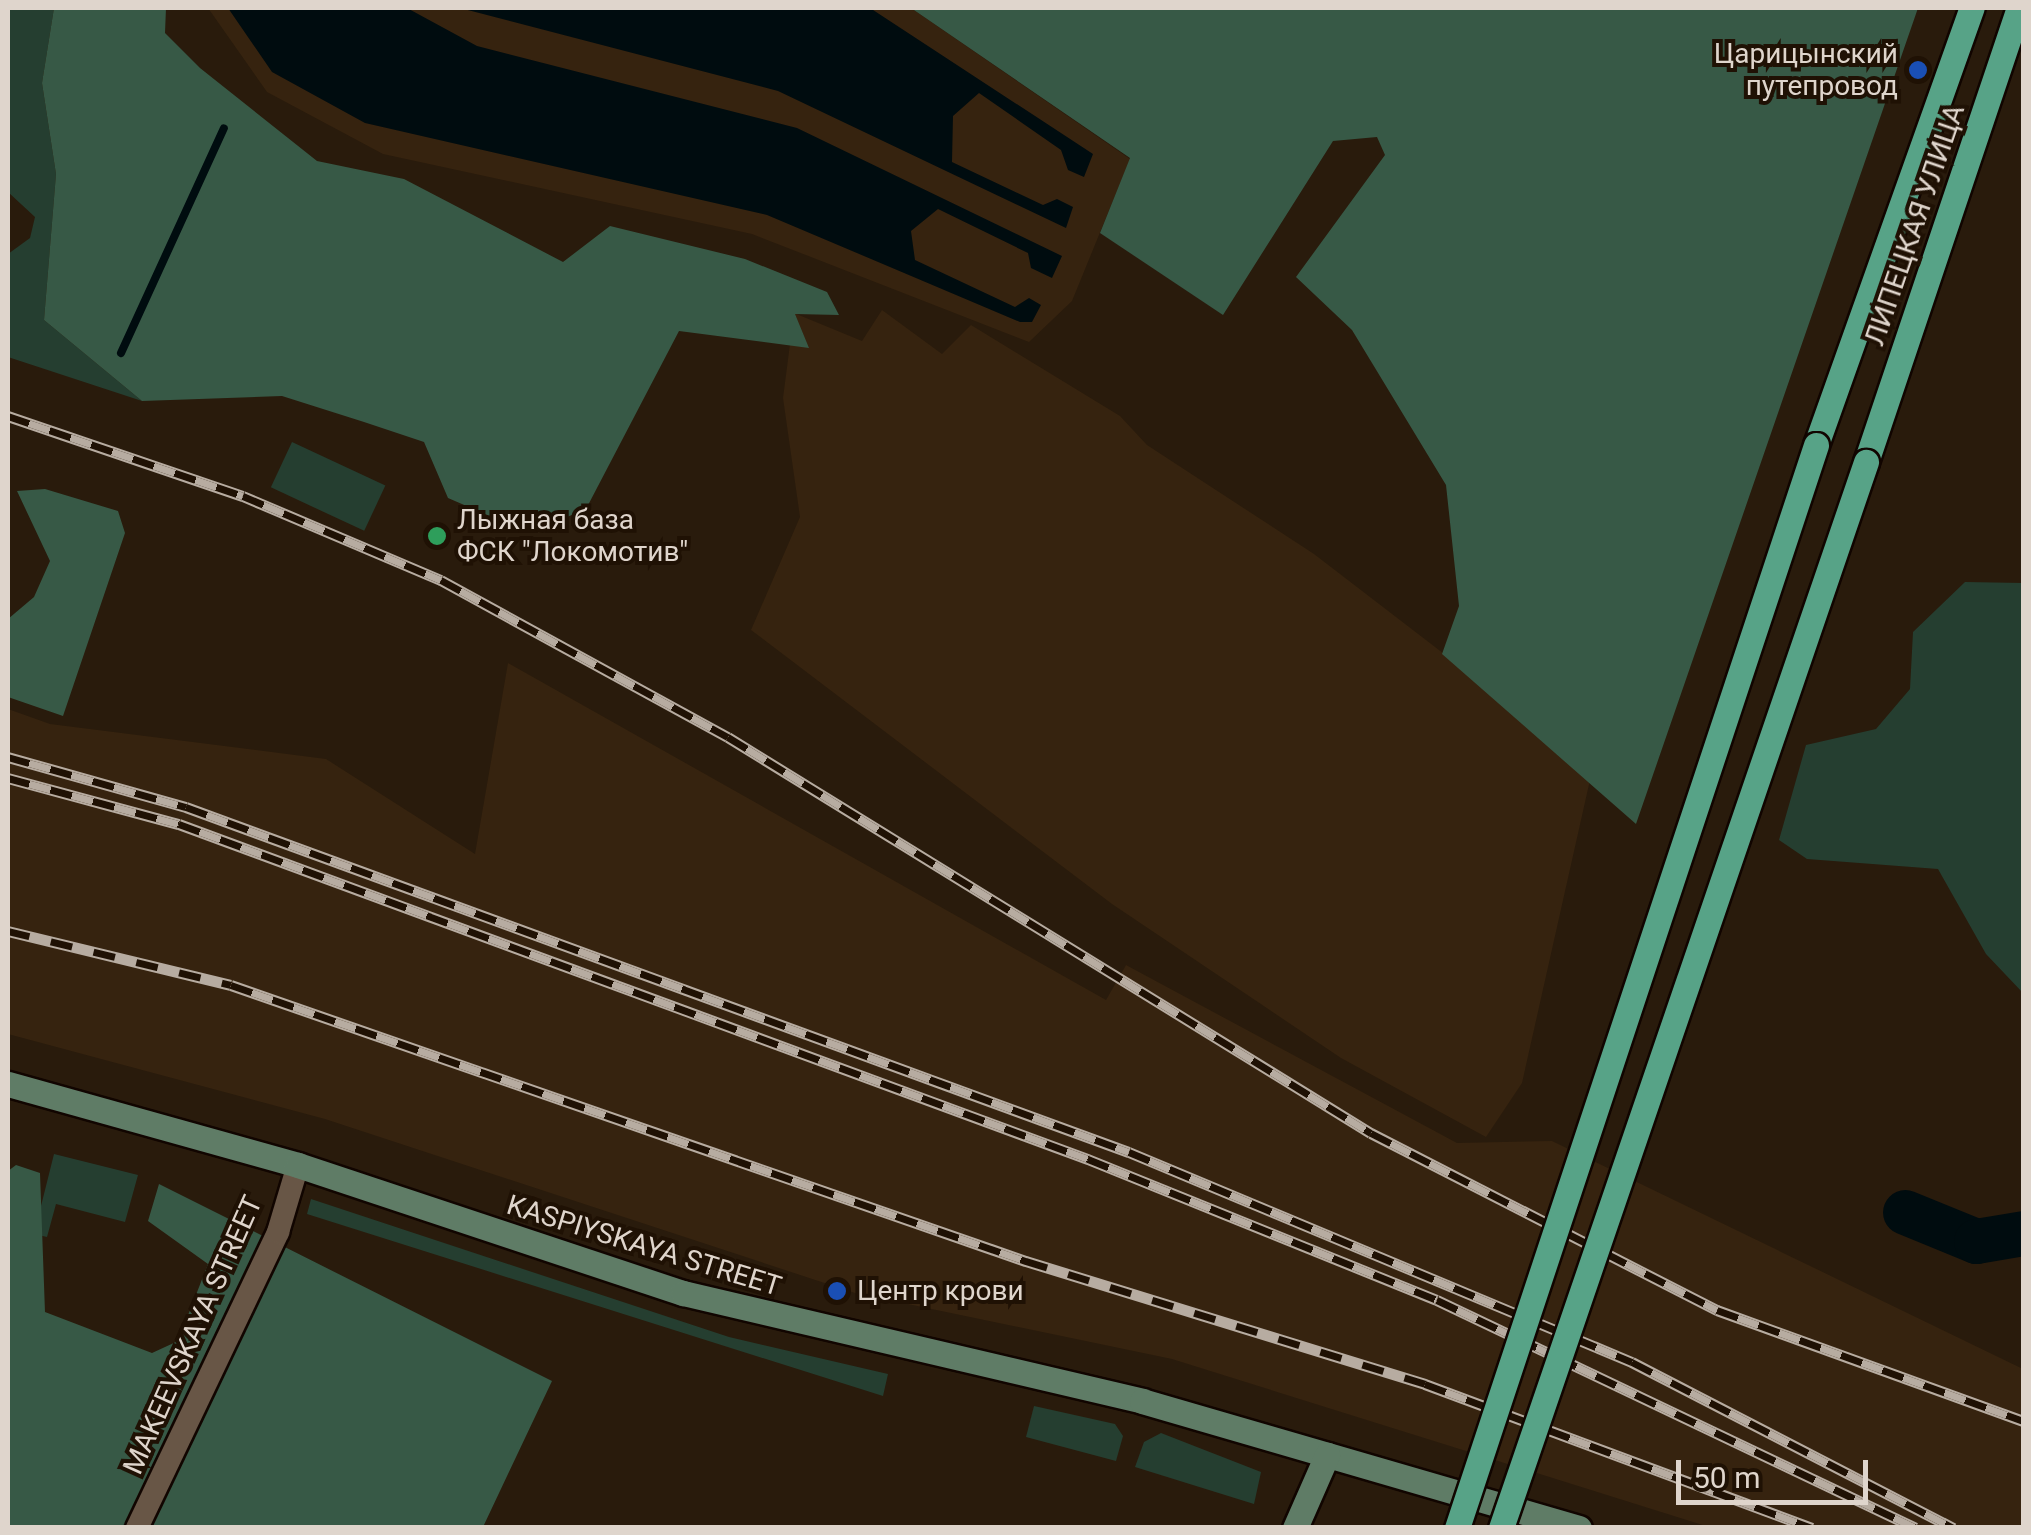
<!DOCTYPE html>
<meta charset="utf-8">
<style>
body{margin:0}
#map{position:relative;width:2031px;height:1535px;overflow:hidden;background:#291b0c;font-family:Roboto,sans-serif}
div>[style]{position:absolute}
.built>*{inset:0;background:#36230f}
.green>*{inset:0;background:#253e30;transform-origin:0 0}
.forest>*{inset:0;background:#375946}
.water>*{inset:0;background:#000c0f}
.stream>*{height:8px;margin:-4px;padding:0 4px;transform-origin:4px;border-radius:4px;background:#000c0f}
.river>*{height:45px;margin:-22.5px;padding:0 22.5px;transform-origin:22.5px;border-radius:22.5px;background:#000c0f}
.roads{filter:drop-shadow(2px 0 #110500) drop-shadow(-2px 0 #110500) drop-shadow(0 2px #110500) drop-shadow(0 -2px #110500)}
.minor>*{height:22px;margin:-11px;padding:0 11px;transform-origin:11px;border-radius:11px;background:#685646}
.secondary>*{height:25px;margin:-12.5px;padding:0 12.5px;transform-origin:12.5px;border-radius:12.5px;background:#5f7c66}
.primary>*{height:25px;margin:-12.5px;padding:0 12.5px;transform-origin:12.5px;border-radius:12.5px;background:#57a387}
.rail>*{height:11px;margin-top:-5.5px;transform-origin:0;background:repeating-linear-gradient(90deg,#1f1104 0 22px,#b7aca1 0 44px);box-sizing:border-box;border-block:2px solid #b7aca1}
.bridges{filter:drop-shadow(2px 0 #110500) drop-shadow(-2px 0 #110500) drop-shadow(0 2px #110500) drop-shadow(0 -2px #110500)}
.primary-bridge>*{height:25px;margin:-12.5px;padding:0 12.5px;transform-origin:12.5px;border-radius:12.5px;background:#57a387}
.dots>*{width:28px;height:28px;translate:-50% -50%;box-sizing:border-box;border:5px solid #1f1104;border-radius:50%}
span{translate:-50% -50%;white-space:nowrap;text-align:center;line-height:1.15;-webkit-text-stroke:8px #1f1104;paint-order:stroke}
.poi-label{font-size:28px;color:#dfd5cc}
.right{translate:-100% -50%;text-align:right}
.left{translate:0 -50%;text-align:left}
.street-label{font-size:28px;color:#dfd5cc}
.frame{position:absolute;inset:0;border:10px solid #dfd5cc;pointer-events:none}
.scale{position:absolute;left:1676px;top:1460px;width:192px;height:45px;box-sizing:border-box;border:5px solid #dfd5cc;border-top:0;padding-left:12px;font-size:30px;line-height:35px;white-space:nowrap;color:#dfd5cc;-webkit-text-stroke:8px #1f1104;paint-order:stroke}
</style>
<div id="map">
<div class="built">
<i style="clip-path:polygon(208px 8px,911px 8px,1130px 159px,1072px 301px,1029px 342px,752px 234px,383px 154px,267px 92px)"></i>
<i style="clip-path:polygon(882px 310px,942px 354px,971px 325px,1120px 416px,1147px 445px,1314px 554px,1465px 670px,1590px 780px,1522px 1083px,1486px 1137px,1341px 1058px,1112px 904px,751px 630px,800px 517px,783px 398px,794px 313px,862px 341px)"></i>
<i style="clip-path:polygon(508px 663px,1106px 1000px,1126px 965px,1457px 1143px,1552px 1141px,2023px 1369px,2023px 1527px,1709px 1527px,1172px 1359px,855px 1293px,325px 1119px,8px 1034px,8px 709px,50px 724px,326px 759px,475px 854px)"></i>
</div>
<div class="green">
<i style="clip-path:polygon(8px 8px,54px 8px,42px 83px,56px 174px,44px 320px,142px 401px,8px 357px,8px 254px,30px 238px,35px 217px,8px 192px)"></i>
<i style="left:292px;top:442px;width:103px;height:50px;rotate:25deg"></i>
<i style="clip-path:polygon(1965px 582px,2023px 583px,2023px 993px,1986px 954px,1938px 869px,1807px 859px,1779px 840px,1806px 745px,1876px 729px,1910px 689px,1913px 632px)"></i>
<i style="clip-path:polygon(54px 1154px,138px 1175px,125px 1222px,56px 1204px,47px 1237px,34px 1234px)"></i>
<i style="clip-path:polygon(311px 1199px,729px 1337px,888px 1374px,883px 1396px,307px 1214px)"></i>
<i style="clip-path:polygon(1034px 1406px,1115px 1424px,1123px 1436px,1116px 1461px,1026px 1437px)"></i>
<i style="clip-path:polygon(1161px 1433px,1261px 1472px,1254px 1504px,1135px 1467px,1144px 1442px)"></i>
</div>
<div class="forest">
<i style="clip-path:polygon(54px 8px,166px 8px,165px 33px,200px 68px,317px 161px,404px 179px,563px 262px,610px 226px,745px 259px,827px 292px,839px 315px,795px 314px,809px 348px,679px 331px,586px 509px,529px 533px,448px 498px,424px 442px,364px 422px,282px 396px,142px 401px,44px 320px,56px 174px,42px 83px)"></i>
<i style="clip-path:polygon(911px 8px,1918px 8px,1636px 824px,1442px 654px,1459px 606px,1446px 485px,1352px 330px,1296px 277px,1385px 155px,1377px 137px,1333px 141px,1223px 315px,1100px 233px,1130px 158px)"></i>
<i style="clip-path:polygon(45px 489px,118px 511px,125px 533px,63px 716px,8px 697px,8px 619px,34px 597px,50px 561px,17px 491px)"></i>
<i style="clip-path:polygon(16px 1165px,40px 1173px,45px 1312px,152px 1353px,178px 1341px,208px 1264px,148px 1221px,159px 1184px,552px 1381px,483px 1527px,8px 1528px,8px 1171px)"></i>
</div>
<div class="water">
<i style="clip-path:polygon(228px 8px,407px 8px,477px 46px,797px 128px,1062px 256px,1052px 278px,1031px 268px,1028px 253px,938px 209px,911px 231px,915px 260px,1015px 307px,1029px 298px,1041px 305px,1032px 322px,1020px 322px,767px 215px,365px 123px,272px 72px)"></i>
<i style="clip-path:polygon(460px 8px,870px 8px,1093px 154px,1084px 177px,1068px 170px,1061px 150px,979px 93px,953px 116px,952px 162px,1043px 205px,1057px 199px,1073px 207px,1066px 228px,778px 91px)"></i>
</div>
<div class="stream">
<i style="left:121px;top:353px;width:247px;rotate:-65.4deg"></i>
</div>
<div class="river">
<i style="left:1905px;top:1212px;width:77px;rotate:22.2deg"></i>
<i style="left:1976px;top:1241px;width:49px;rotate:-9.5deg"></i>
</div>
<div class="roads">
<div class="minor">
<i style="left:137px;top:1528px;width:328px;rotate:-64.5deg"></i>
<i style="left:278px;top:1232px;width:70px;rotate:-73.4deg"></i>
</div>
<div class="secondary">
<i style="left:8px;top:1084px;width:301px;rotate:15.6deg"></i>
<i style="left:298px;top:1165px;width:406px;rotate:18.4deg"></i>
<i style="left:683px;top:1293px;width:472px;rotate:13.2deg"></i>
<i style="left:1142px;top:1401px;width:455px;rotate:16.2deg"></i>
<i style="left:1295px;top:1528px;width:80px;rotate:-66.3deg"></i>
</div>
<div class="primary">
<i style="left:1816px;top:445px;width:464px;rotate:-70.4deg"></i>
<i style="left:1866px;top:462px;width:479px;rotate:-71.4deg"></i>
</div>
</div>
<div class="rail">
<i style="left:8px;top:416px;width:248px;rotate:18.8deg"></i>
<i style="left:243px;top:496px;width:215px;rotate:23deg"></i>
<i style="left:441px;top:580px;width:327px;rotate:28.7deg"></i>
<i style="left:728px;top:737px;width:755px;rotate:31.63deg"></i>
<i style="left:1371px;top:1133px;width:389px;rotate:27.1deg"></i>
<i style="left:1717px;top:1310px;width:326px;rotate:19.9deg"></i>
<i style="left:8px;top:757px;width:185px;rotate:15.7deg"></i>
<i style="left:186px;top:807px;width:1004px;rotate:20.1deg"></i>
<i style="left:1129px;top:1152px;width:545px;rotate:22.66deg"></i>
<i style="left:1632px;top:1362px;width:362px;rotate:27.3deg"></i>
<i style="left:8px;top:778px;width:177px;rotate:15.1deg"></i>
<i style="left:179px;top:824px;width:969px;rotate:20.23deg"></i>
<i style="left:1088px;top:1159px;width:376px;rotate:22deg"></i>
<i style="left:1437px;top:1300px;width:530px;rotate:25.45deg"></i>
<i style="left:8px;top:931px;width:229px;rotate:13.6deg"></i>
<i style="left:231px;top:985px;width:842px;rotate:19.15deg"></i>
<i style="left:1026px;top:1261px;width:418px;rotate:17.1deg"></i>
<i style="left:1425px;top:1384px;width:413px;rotate:20.4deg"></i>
</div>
<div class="bridges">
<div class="primary-bridge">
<i style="left:1457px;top:1528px;width:1141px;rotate:-71.66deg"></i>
<i style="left:1501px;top:1528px;width:1127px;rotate:-71.1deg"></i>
</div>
</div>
<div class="dots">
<i style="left:1918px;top:70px;background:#1a4fb4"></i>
<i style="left:437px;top:536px;background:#2e9e5b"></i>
<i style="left:837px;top:1291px;background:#1a4fb4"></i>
</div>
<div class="poi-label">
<span class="right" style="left:1898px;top:70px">Царицынский<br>путепровод</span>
<span class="left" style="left:457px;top:536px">Лыжная база<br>ФСК "Локомотив"</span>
<span class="left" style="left:857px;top:1291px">Центр крови</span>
</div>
<div class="street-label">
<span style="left:1915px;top:225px;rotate:-71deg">ЛИПЕЦКАЯ УЛИЦА</span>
<span style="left:644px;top:1246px;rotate:17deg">KASPIYSKAYA STREET</span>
<span style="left:193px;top:1335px;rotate:-66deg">MAKEEVSKAYA STREET</span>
</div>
<div class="frame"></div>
<div class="scale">50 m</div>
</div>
